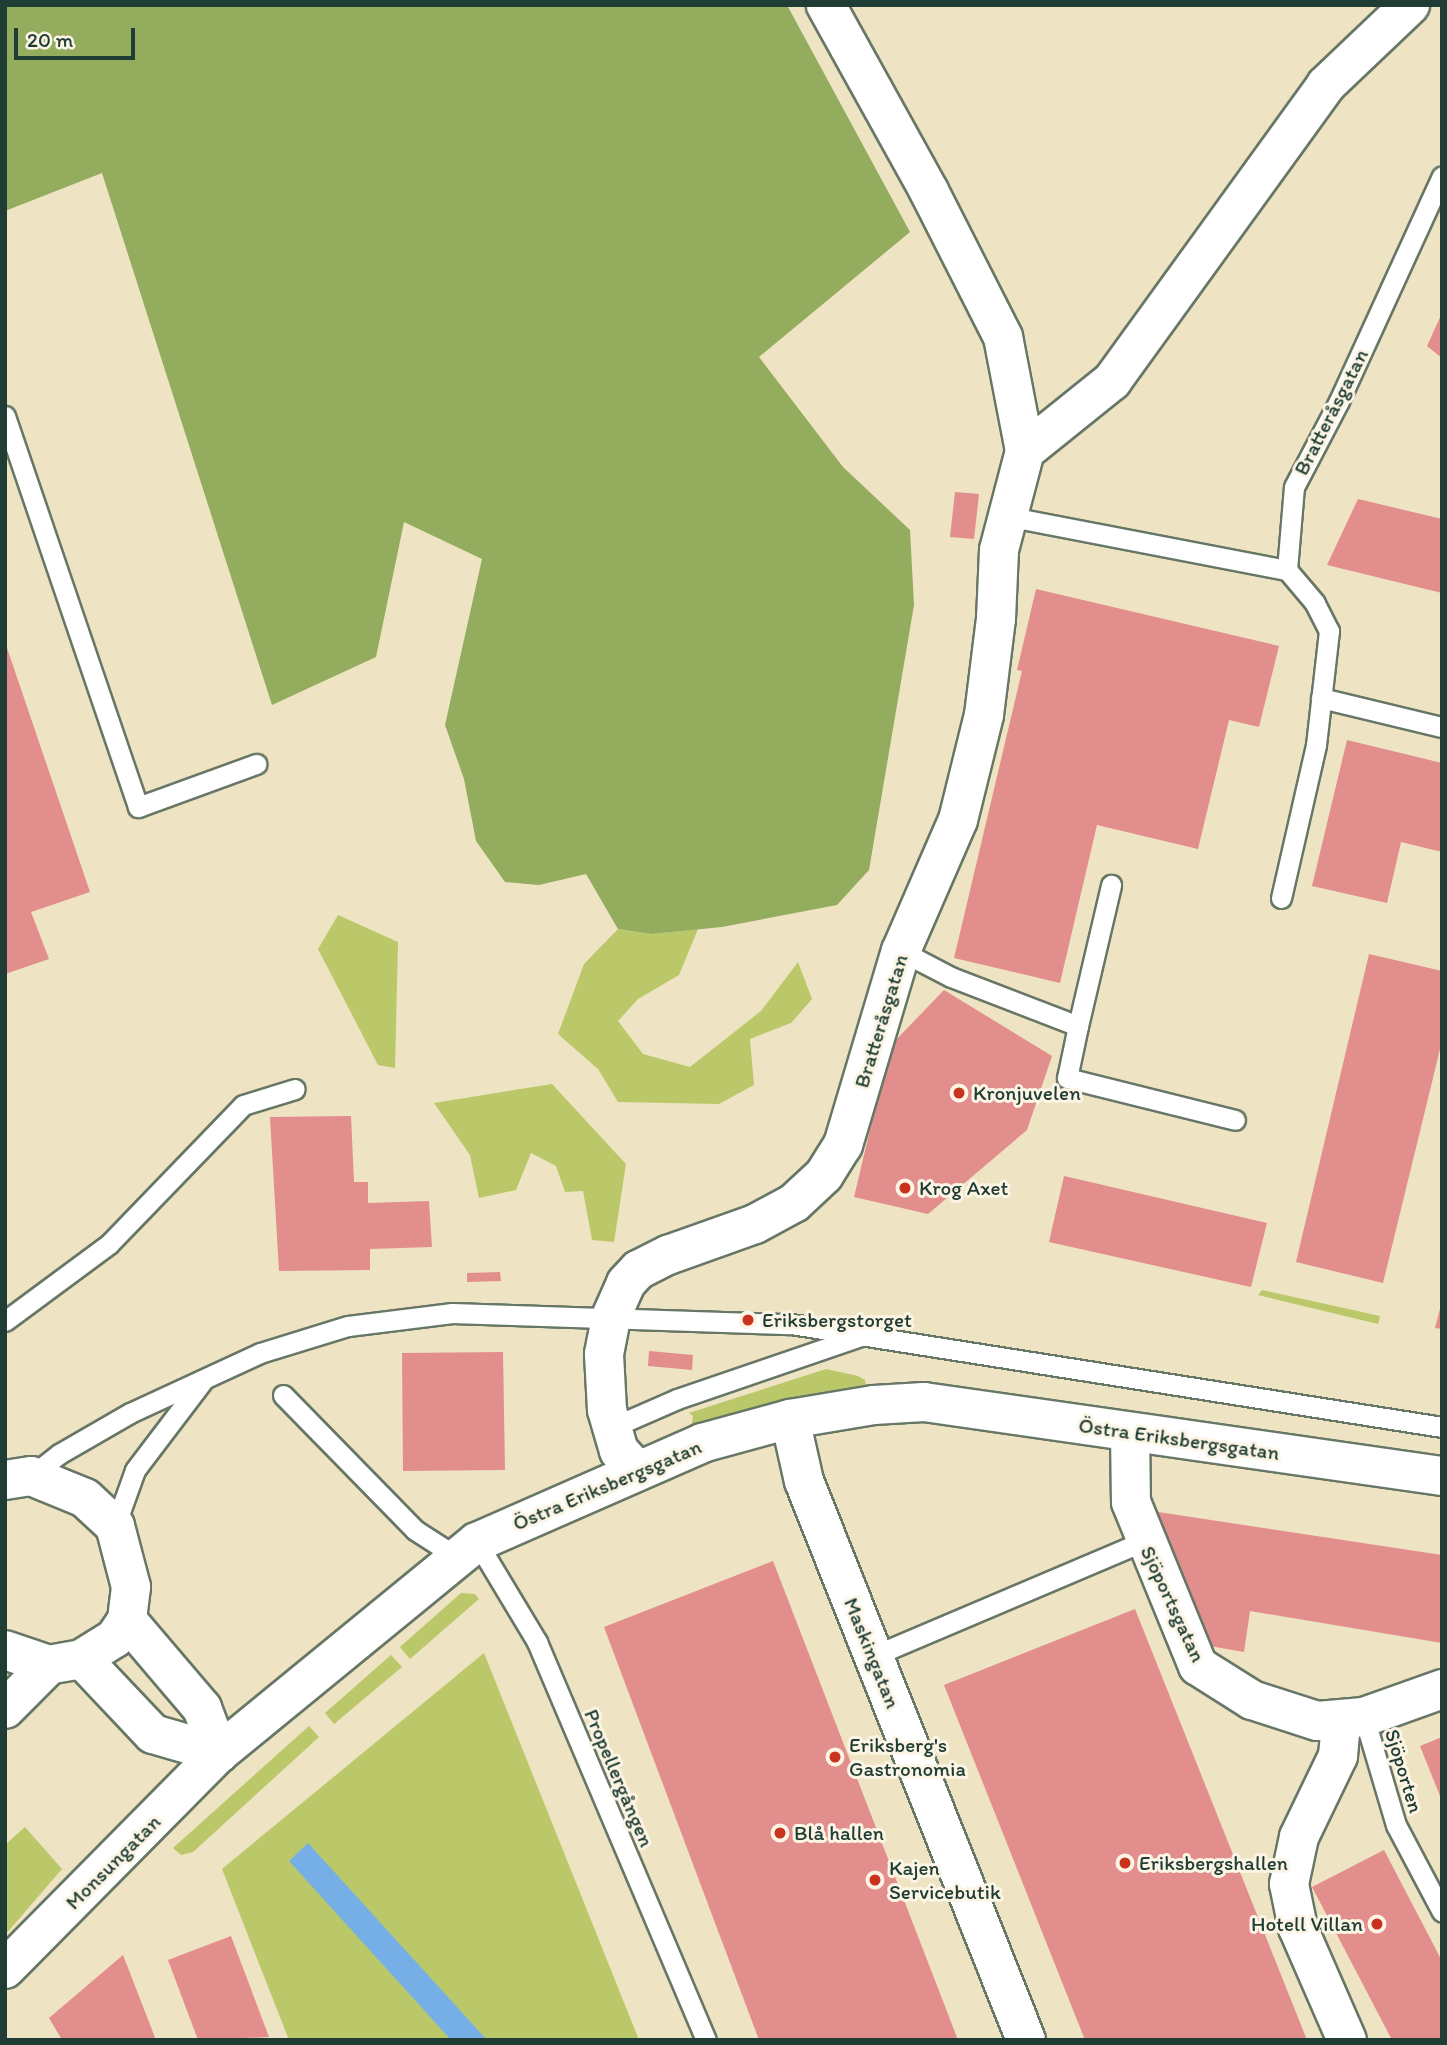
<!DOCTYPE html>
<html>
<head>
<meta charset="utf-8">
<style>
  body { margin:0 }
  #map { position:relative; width:1447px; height:2045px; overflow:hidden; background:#eee3c2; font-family:Itim,sans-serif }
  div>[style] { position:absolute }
  .green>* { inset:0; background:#bac86a }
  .forest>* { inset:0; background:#93ac5e }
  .water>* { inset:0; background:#75afe5 }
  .building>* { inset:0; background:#e28e8c }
  .roads { filter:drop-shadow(2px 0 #677766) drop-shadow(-2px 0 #677766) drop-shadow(0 2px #677766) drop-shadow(0 -2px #677766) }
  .service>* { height:19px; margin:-9.5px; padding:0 9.5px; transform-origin:9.5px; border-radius:9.5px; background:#fff }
  .minor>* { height:38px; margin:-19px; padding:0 19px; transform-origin:19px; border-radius:19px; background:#fff }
  .dots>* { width:19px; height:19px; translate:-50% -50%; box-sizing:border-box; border:4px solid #fcf5e5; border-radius:50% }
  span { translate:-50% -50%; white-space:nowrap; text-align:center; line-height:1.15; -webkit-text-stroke:6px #fcf5e5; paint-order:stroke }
  .street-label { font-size:21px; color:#1f3d34 }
  .poi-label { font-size:21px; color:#1f3d34 }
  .left { translate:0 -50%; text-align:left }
  .right { translate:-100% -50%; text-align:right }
  .frame { position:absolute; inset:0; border:7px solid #1f3d34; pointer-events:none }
  .scale { position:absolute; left:14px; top:28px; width:121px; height:32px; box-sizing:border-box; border:4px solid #1f3d34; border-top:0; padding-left:9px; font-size:21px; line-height:24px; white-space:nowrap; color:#1f3d34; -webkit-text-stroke:5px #fcf5e5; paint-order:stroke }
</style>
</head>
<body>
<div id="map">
  <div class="green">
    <div style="clip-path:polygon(338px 915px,398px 942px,395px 1068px,378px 1065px,318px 949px)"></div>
    <div style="clip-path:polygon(618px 929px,651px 934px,698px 929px,679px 975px,638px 999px,618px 1021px,643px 1054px,690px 1067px,761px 1011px,798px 962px,812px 999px,791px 1023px,750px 1039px,754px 1085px,719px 1104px,618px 1102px,598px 1069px,558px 1034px,584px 964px)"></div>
    <div style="clip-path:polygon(552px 1084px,626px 1164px,614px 1242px,592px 1240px,583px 1191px,565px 1192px,556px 1166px,531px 1153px,516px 1190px,479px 1198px,470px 1155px,434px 1103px)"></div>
    <div style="clip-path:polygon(1262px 1290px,1380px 1316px,1378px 1324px,1258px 1295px)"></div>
    <div style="clip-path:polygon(826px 1369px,858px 1376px,865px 1380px,867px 1389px,691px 1431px,693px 1416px,689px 1413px)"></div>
    <div style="clip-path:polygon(461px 1593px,475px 1594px,479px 1599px,410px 1659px,400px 1647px)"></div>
    <div style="clip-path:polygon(484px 1653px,639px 2040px,289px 2040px,222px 1869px)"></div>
    <div style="clip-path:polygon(391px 1655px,402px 1667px,334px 1724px,325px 1713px)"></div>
    <div style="clip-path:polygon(309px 1726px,319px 1737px,193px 1852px,181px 1855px,173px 1848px)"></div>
    <div style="clip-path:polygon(25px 1827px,62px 1869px,5px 1935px,5px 1845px)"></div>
  </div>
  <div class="forest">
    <div style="clip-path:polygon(5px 5px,787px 5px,910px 232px,759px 357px,843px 467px,910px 530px,914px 605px,869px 870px,837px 905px,722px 927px,651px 934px,618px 929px,586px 874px,539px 885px,505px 882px,476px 841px,464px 779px,445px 725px,482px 559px,404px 522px,376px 657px,272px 705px,102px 173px,5px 211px)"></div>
  </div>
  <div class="water">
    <div style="clip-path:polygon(308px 1843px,487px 2040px,451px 2040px,289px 1861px)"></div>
  </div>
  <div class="building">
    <div style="clip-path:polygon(1442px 313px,1442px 358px,1427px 346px)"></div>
    <div style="clip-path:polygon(955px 492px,979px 494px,974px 539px,950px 537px)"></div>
    <div style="clip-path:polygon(1358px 499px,1442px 519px,1442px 593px,1327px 565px)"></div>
    <div style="clip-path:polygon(1036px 589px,1279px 646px,1259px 727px,1229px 720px,1198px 849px,1097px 825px,1060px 983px,954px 958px,1022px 671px,1017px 670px)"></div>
    <div style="clip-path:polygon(5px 642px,90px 892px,31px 912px,49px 959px,5px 974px)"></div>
    <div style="clip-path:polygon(1347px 740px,1442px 763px,1442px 852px,1401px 842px,1387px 903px,1312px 886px)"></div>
    <div style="clip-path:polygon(1369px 954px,1442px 971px,1442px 1041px,1383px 1283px,1296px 1262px)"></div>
    <div style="clip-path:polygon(944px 990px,1052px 1056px,1027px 1130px,928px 1214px,854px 1197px,890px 1046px)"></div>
    <div style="clip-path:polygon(351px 1116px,354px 1182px,368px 1182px,368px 1203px,429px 1201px,432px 1247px,370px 1249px,370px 1270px,279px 1271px,270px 1117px)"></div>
    <div style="clip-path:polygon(1064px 1176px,1267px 1223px,1251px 1287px,1049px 1242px)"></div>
    <div style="clip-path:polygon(500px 1272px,501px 1281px,467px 1282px,467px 1273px)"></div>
    <div style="clip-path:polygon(1441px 1305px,1442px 1306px,1442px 1329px,1435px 1328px)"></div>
    <div style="clip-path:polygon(649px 1351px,693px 1355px,692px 1370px,648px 1366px)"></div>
    <div style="clip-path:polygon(503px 1352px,505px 1470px,403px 1471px,402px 1353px)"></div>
    <div style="clip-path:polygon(1158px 1512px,1442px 1555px,1442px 1643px,1250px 1611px,1244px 1652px,1210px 1646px)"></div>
    <div style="clip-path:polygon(773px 1561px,958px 2040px,759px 2040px,604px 1627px)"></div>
    <div style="clip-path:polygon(1135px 1609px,1307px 2040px,1085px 2040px,944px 1685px)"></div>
    <div style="clip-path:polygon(1442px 1737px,1442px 1801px,1420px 1746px)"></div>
    <div style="clip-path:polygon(1384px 1850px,1442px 1961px,1442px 2040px,1392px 2040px,1312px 1887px)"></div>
    <div style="clip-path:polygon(231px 1936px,269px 2037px,198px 2040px,168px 1960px)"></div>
    <div style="clip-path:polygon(123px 1955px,156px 2040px,62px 2040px,49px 2018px)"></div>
  </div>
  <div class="roads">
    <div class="service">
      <div style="left:5px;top:416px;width:413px;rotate:71.2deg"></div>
      <div style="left:138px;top:807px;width:126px;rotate:-20deg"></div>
      <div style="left:1006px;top:516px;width:286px;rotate:10.9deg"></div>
      <div style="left:1321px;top:698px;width:124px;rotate:13.5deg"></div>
      <div style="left:1281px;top:898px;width:157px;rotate:-77.1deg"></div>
      <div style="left:1316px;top:745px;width:115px;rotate:-83.5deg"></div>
      <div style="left:1329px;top:631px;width:31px;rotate:-117deg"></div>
      <div style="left:1315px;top:603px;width:43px;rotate:-130.3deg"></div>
      <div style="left:1287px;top:570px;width:83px;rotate:-85.2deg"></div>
      <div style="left:1294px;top:487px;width:97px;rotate:-62.4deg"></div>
      <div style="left:1339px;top:401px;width:247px;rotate:-65.4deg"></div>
      <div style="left:901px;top:951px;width:56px;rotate:27.5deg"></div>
      <div style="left:951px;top:977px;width:136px;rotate:21.1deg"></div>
      <div style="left:1078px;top:1026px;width:145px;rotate:-76.8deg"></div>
      <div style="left:1078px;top:1026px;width:53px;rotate:101.9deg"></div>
      <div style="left:1067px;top:1078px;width:173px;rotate:14deg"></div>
      <div style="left:5px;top:1321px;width:129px;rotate:-36.5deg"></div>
      <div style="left:109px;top:1244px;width:193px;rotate:-46deg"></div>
      <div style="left:243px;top:1105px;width:54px;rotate:-17.1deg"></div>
      <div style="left:283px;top:1395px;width:189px;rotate:45.6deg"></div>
      <div style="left:415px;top:1530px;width:50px;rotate:32.7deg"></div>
      <div style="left:613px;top:1427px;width:70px;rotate:-23.6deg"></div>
      <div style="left:677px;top:1399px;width:198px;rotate:-18.9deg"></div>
      <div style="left:31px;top:1476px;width:36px;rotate:-38deg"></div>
      <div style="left:59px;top:1454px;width:82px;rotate:-30deg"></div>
      <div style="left:130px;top:1413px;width:143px;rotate:-24.8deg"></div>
      <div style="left:260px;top:1353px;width:92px;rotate:-17.1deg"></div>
      <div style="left:348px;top:1326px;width:105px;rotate:-7.1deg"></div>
      <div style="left:452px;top:1313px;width:339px;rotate:1.9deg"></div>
      <div style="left:791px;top:1324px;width:659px;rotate:8.99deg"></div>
      <div style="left:115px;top:1526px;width:59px;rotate:-70.3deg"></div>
      <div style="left:135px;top:1470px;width:114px;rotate:-52.8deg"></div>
      <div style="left:477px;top:1542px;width:117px;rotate:59deg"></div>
      <div style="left:537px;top:1642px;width:432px;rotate:67deg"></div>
      <div style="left:873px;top:1656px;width:294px;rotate:-23deg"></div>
      <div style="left:1364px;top:1717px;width:113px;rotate:73.5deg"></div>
      <div style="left:1396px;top:1825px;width:98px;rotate:62.1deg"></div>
    </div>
    <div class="minor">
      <div style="left:1025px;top:451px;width:112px;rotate:-38.8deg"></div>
      <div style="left:1112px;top:381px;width:365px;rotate:-54.1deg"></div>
      <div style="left:1326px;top:85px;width:116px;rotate:-43.6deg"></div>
      <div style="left:790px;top:1419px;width:64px;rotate:77.3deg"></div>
      <div style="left:804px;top:1481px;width:601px;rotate:68.34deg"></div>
      <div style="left:1130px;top:1432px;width:70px;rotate:89.2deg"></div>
      <div style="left:1131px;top:1502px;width:177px;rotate:67.8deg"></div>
      <div style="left:1198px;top:1666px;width:64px;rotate:32.2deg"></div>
      <div style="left:1252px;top:1700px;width:68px;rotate:17.9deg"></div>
      <div style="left:1317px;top:1721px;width:47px;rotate:-4.9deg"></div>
      <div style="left:1364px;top:1717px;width:83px;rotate:-19.7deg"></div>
      <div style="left:636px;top:1469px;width:25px;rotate:-133deg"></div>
      <div style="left:619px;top:1451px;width:43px;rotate:-106.3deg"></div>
      <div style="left:607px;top:1410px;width:56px;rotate:-93.1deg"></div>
      <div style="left:604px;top:1354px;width:38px;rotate:-79deg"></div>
      <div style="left:611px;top:1317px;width:37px;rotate:-66deg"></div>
      <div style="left:626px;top:1283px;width:18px;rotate:-47deg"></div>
      <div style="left:638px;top:1270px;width:34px;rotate:-27deg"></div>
      <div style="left:668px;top:1255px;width:92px;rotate:-19.6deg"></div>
      <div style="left:755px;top:1224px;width:44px;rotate:-28.3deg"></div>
      <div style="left:794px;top:1203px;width:41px;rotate:-43deg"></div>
      <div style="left:824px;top:1175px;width:36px;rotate:-58deg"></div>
      <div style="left:843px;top:1145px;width:202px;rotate:-73.4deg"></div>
      <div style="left:901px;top:951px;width:143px;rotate:-66.5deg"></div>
      <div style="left:958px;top:820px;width:108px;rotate:-76.1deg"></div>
      <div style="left:984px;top:715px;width:97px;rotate:-82.9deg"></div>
      <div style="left:996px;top:619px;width:69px;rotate:-87.5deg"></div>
      <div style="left:999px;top:550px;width:102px;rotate:-75.3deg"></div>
      <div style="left:1025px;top:451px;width:116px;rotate:-100.9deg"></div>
      <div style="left:1003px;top:337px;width:164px;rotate:-116.9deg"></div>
      <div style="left:929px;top:191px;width:213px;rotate:-119deg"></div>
      <div style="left:5px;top:1480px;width:26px;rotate:-9deg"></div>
      <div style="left:31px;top:1476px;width:58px;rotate:22.2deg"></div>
      <div style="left:85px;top:1498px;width:41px;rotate:43deg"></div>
      <div style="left:115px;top:1526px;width:63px;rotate:75.3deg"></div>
      <div style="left:131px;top:1587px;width:33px;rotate:97deg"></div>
      <div style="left:127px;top:1620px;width:22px;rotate:124deg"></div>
      <div style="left:115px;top:1638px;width:39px;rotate:148deg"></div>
      <div style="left:82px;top:1659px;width:34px;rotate:170deg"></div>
      <div style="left:49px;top:1665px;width:46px;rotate:-161.2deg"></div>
      <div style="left:127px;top:1620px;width:116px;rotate:49.6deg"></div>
      <div style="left:202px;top:1708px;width:48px;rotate:69.3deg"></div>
      <div style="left:82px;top:1659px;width:103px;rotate:46.6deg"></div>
      <div style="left:153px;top:1734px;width:69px;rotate:16.1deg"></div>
      <div style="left:5px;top:1709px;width:62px;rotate:-45deg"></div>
      <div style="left:1341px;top:1722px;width:34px;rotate:95deg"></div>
      <div style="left:1338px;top:1756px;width:90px;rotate:115.7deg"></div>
      <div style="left:1299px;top:1837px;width:48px;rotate:102deg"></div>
      <div style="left:1289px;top:1884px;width:45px;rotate:78.4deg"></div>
      <div style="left:1298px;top:1928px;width:122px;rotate:66.4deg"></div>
      <div style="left:5px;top:1969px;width:304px;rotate:-45.3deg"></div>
      <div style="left:219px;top:1753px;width:333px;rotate:-39.3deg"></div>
      <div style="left:477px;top:1542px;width:246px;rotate:-23.7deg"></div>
      <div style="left:702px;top:1443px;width:91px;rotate:-15.3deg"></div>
      <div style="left:790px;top:1419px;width:85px;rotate:-9.5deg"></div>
      <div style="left:874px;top:1405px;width:50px;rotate:-3.4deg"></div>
      <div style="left:924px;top:1402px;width:523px;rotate:8.13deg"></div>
    </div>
  </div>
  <div class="dots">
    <div style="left:959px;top:1093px;background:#c8321e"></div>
    <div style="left:905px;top:1188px;background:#c8321e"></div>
    <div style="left:748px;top:1320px;background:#c8321e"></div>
    <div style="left:835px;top:1757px;background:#c8321e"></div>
    <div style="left:780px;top:1833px;background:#c8321e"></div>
    <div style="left:1125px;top:1863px;background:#c8321e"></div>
    <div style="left:875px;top:1880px;background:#c8321e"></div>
    <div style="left:1377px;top:1924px;background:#c8321e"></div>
  </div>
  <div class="street-label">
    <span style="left:1331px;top:412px;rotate:-63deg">Bratteråsgatan</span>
    <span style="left:881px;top:1021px;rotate:-73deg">Bratteråsgatan</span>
    <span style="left:1179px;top:1439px;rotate:8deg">Östra Eriksbergsgatan</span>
    <span style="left:607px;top:1485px;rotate:-23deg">Östra Eriksbergsgatan</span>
    <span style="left:1173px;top:1604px;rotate:65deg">Sjöportsgatan</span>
    <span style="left:872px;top:1653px;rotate:68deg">Maskingatan</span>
    <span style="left:1404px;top:1771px;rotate:73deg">Sjöporten</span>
    <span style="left:619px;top:1778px;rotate:67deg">Propellergången</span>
    <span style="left:113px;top:1862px;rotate:-45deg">Monsungatan</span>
  </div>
  <div class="poi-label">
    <span class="left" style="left:973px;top:1093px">Kronjuvelen</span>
    <span class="left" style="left:919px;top:1188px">Krog Axet</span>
    <span class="left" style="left:762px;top:1320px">Eriksbergstorget</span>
    <span class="left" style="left:849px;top:1757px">Eriksberg's<br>Gastronomia</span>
    <span class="left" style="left:794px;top:1833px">Blå hallen</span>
    <span class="left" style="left:1139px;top:1863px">Eriksbergshallen</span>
    <span class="left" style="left:889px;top:1880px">Kajen<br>Servicebutik</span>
    <span class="right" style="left:1363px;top:1924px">Hotell Villan</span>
  </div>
  <div class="frame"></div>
  <div class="scale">20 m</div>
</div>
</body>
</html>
